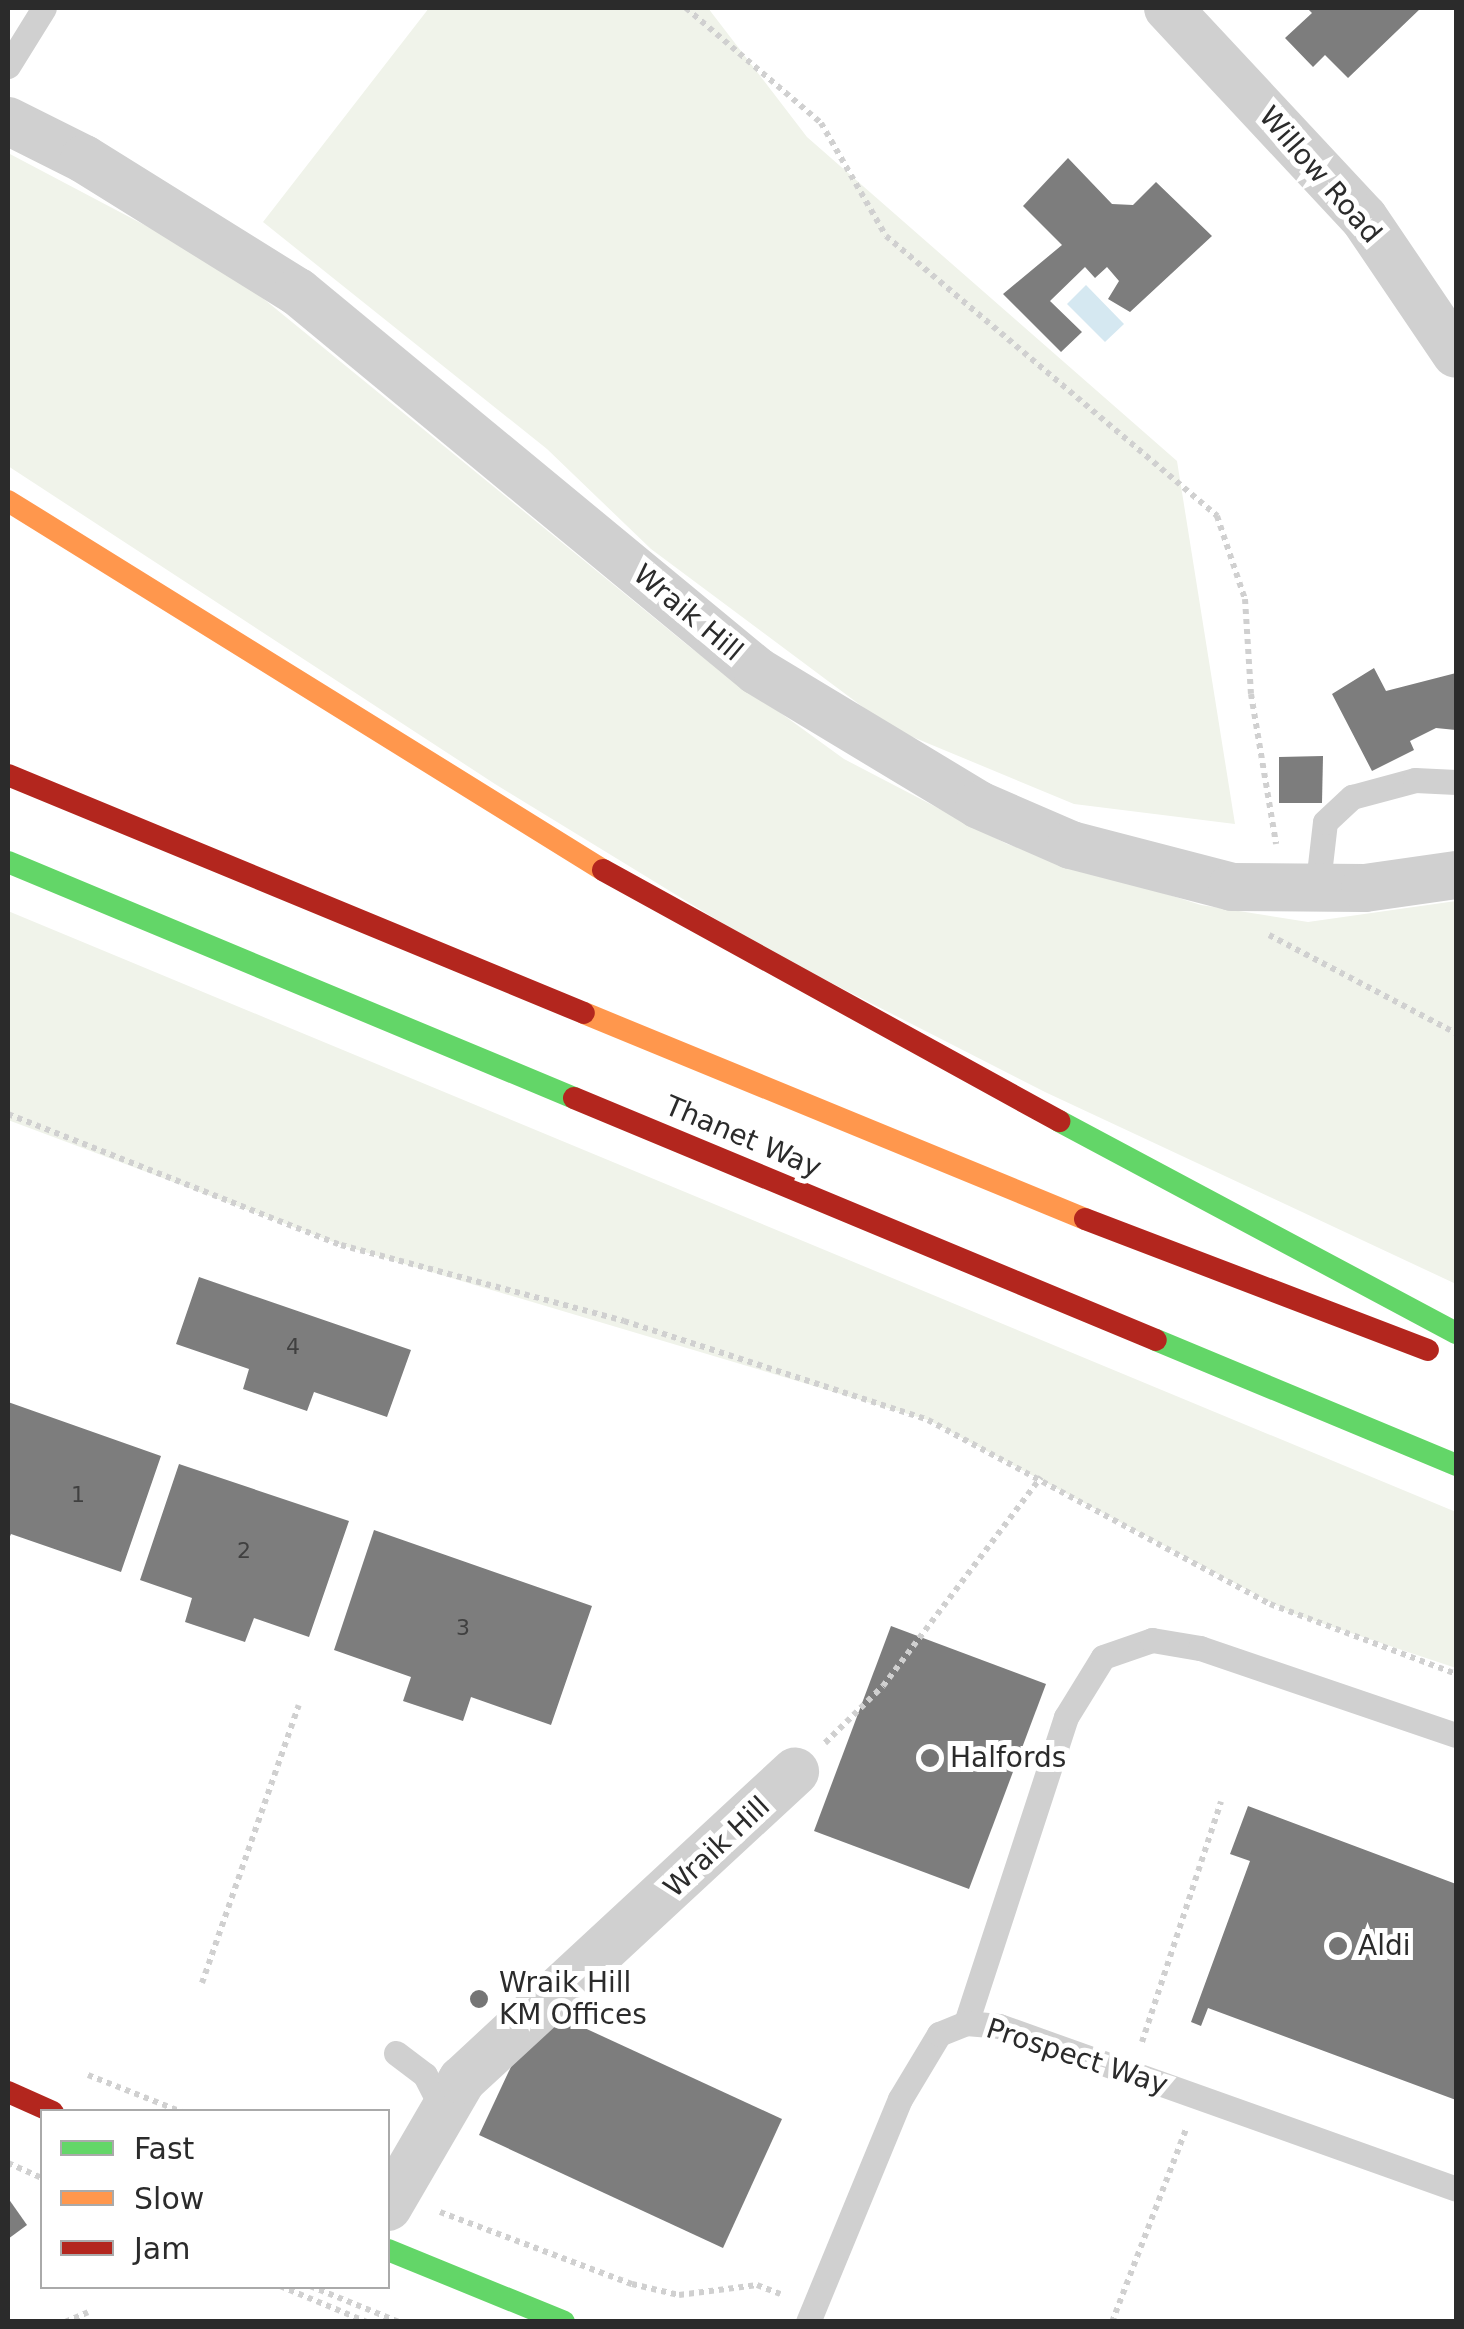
<!DOCTYPE html>
<html>
<head>
<meta charset="utf-8">
<style>
  body { margin:0 }
  #map { position:relative; width:1464px; height:2329px; overflow:hidden; background:#fff; font-family:"DejaVu Sans",sans-serif }
  div>[style] { position:absolute }
  .green>* { inset:0; background:#f0f3ea }
  .water>* { inset:0; background:#d5e8f1 }
  .building>* { inset:0; background:#7d7d7d }
  .path>* { height:6px; margin-top:-3px; transform-origin:0; background:repeating-linear-gradient(90deg,#d0d0d0 0 5px,transparent 0 10px) }
  .lane>* { height:25px; margin:-12.5px; padding:0 12.5px; transform-origin:12.5px; border-radius:12.5px; background:#d0d0d0 }
  .street>* { height:48px; margin:-24px; padding:0 24px; transform-origin:24px; border-radius:24px; background:#d0d0d0 }
  .fast>* { height:22px; margin:-11px; padding:0 11px; transform-origin:11px; border-radius:11px; background:#63d668 }
  .slow>* { height:22px; margin:-11px; padding:0 11px; transform-origin:11px; border-radius:11px; background:#ff974d }
  .jam>* { height:22px; margin:-11px; padding:0 11px; transform-origin:11px; border-radius:11px; background:#b3261e }
  .dots>* { width:28px; height:28px; translate:-50% -50%; box-sizing:border-box; border:5px solid #fff; border-radius:50% }
  span { translate:-50% -50%; white-space:nowrap; text-align:center; line-height:1.15; -webkit-text-stroke:10px #fff; paint-order:stroke }
  .number-label { font-size:22px; color:#404040 }
  .number-label span { -webkit-text-stroke-width:0 }
  .street-label { font-size:28px; color:#2b2b2b }
  .poi-label { font-size:28px; color:#2b2b2b }
  .left { translate:0 -50%; text-align:left }
  .frame { position:absolute; inset:0; border:10px solid #2b2b2b; pointer-events:none }
  .legend { position:absolute; left:40px; top:2109px; width:350px; height:180px; box-sizing:border-box; background:#fff; border:2px solid #aaa; margin:0; padding:12px 18px; list-style:none; font-size:30px; color:#2b2b2b }
  .legend li { display:flex; align-items:center; gap:20px; height:50px }
  .legend b { width:50px; border:2px solid #aaa }
</style>
</head>
<body>
<div id="map">
  <div class="green">
    <div style="clip-path:polygon(429px 8px,708px 8px,807px 137px,1177px 461px,1235px 824px,1074px 804px,891px 728px,651px 549px,547px 449px,263px 222px)"></div>
    <div style="clip-path:polygon(8px 153px,226px 268px,691px 648px,844px 759px,1007px 844px,1201px 905px,1308px 922px,1456px 901px,1456px 1284px,1045px 1092px,763px 948px,495px 784px,8px 466px)"></div>
    <div style="clip-path:polygon(8px 911px,1456px 1512px,1456px 1668px,1291px 1613px,928px 1420px,341px 1245px,8px 1120px)"></div>
  </div>
  <div class="water">
    <div style="clip-path:polygon(1086px 285px,1124px 324px,1105px 342px,1067px 304px)"></div>
  </div>
  <div class="building">
    <div style="clip-path:polygon(1307px 8px,1421px 8px,1348px 78px,1325px 55px,1313px 67px,1285px 38px,1312px 13px)"></div>
    <div style="clip-path:polygon(1068px 158px,1112px 204px,1133px 205px,1156px 182px,1212px 236px,1130px 312px,1108px 299px,1119px 281px,1107px 267px,1095px 278px,1085px 267px,1050px 301px,1082px 332px,1061px 352px,1003px 294px,1062px 245px,1023px 206px)"></div>
    <div style="clip-path:polygon(1374px 668px,1386px 691px,1456px 673px,1456px 730px,1436px 728px,1410px 741px,1414px 750px,1372px 771px,1332px 694px)"></div>
    <div style="clip-path:polygon(1323px 756px,1322px 803px,1279px 803px,1279px 757px)"></div>
    <div style="clip-path:polygon(199px 1277px,411px 1350px,387px 1417px,314px 1392px,307px 1411px,243px 1389px,249px 1369px,176px 1344px)"></div>
    <div style="clip-path:polygon(8px 1402px,161px 1456px,121px 1572px,11px 1534px,8px 1541px)"></div>
    <div style="clip-path:polygon(179px 1464px,349px 1521px,309px 1637px,254px 1618px,245px 1642px,185px 1622px,192px 1598px,140px 1580px)"></div>
    <div style="clip-path:polygon(374px 1530px,592px 1606px,551px 1725px,471px 1697px,463px 1721px,403px 1701px,411px 1677px,334px 1650px)"></div>
    <div style="clip-path:polygon(891px 1626px,1046px 1684px,969px 1889px,814px 1831px)"></div>
    <div style="clip-path:polygon(1248px 1806px,1456px 1884px,1456px 2100px,1208px 2008px,1201px 2026px,1191px 2022px,1250px 1861px,1230px 1854px)"></div>
    <div style="clip-path:polygon(539px 2007px,782px 2119px,723px 2248px,479px 2135px)"></div>
    <div style="clip-path:polygon(8px 2198px,27px 2225px,8px 2239px)"></div>
  </div>
  <div class="path">
    <div style="left:686px;top:8px;width:177px;rotate:40.4deg"></div>
    <div style="left:821px;top:123px;width:130px;rotate:60.1deg"></div>
    <div style="left:886px;top:236px;width:434px;rotate:40.2deg"></div>
    <div style="left:1217px;top:516px;width:88px;rotate:71.4deg"></div>
    <div style="left:1245px;top:599px;width:95px;rotate:86.4deg"></div>
    <div style="left:1251px;top:694px;width:152px;rotate:80.5deg"></div>
    <div style="left:1269px;top:935px;width:211px;rotate:27.7deg"></div>
    <div style="left:8px;top:1114px;width:358px;rotate:21.5deg"></div>
    <div style="left:341px;top:1245px;width:293px;rotate:15deg"></div>
    <div style="left:624px;top:1321px;width:320px;rotate:18deg"></div>
    <div style="left:928px;top:1420px;width:388px;rotate:28.3deg"></div>
    <div style="left:1270px;top:1604px;width:199px;rotate:20.6deg"></div>
    <div style="left:825px;top:1743px;width:81px;rotate:-44.5deg"></div>
    <div style="left:883px;top:1686px;width:262px;rotate:-52.9deg"></div>
    <div style="left:202px;top:1983px;width:294px;rotate:-70.8deg"></div>
    <div style="left:1142px;top:2042px;width:253px;rotate:-71.8deg"></div>
    <div style="left:88px;top:2075px;width:101px;rotate:21.5deg"></div>
    <div style="left:8px;top:2163px;width:37px;rotate:24deg"></div>
    <div style="left:440px;top:2212px;width:205px;rotate:20.6deg"></div>
    <div style="left:632px;top:2284px;width:48px;rotate:13.2deg"></div>
    <div style="left:679px;top:2295px;width:79px;rotate:-7.3deg"></div>
    <div style="left:757px;top:2285px;width:25px;rotate:21deg"></div>
    <div style="left:280px;top:2286px;width:94px;rotate:22.5deg"></div>
    <div style="left:310px;top:2286px;width:96px;rotate:22deg"></div>
    <div style="left:65px;top:2322px;width:25px;rotate:-23deg"></div>
    <div style="left:1112px;top:2322px;width:209px;rotate:-69deg"></div>
  </div>
  <div class="lane">
    <div style="left:8px;top:66px;width:68px;rotate:-58.2deg"></div>
    <div style="left:1317px;top:891px;width:69px;rotate:-83.4deg"></div>
    <div style="left:1325px;top:822px;width:37px;rotate:-43deg"></div>
    <div style="left:1352px;top:797px;width:65px;rotate:-15.1deg"></div>
    <div style="left:1415px;top:780px;width:41px;rotate:2.8deg"></div>
    <div style="left:966px;top:2023px;width:322px;rotate:-71.9deg"></div>
    <div style="left:1066px;top:1717px;width:70px;rotate:-58.3deg"></div>
    <div style="left:1103px;top:1657px;width:52px;rotate:-19.1deg"></div>
    <div style="left:1152px;top:1640px;width:49px;rotate:9.5deg"></div>
    <div style="left:1200px;top:1648px;width:270px;rotate:18.8deg"></div>
    <div style="left:396px;top:2053px;width:36px;rotate:37deg"></div>
    <div style="left:425px;top:2075px;width:38px;rotate:63deg"></div>
    <div style="left:808px;top:2322px;width:241px;rotate:-67.6deg"></div>
    <div style="left:900px;top:2099px;width:76px;rotate:-59deg"></div>
    <div style="left:939px;top:2034px;width:29px;rotate:-22deg"></div>
    <div style="left:966px;top:2023px;width:33px;rotate:5deg"></div>
    <div style="left:999px;top:2026px;width:485px;rotate:19.6deg"></div>
  </div>
  <div class="street">
    <div style="left:1168px;top:8px;width:287px;rotate:47deg"></div>
    <div style="left:1364px;top:218px;width:164px;rotate:55.9deg"></div>
    <div style="left:8px;top:121px;width:85px;rotate:26.6deg"></div>
    <div style="left:84px;top:159px;width:252px;rotate:31.9deg"></div>
    <div style="left:298px;top:292px;width:595px;rotate:39.55deg"></div>
    <div style="left:757px;top:671px;width:259px;rotate:31.1deg"></div>
    <div style="left:979px;top:805px;width:100px;rotate:23.5deg"></div>
    <div style="left:1071px;top:845px;width:166px;rotate:14.6deg"></div>
    <div style="left:1232px;top:887px;width:133px;rotate:0.4deg"></div>
    <div style="left:1365px;top:888px;width:92px;rotate:-8.1deg"></div>
    <div style="left:388px;top:2207px;width:147px;rotate:-59.8deg"></div>
    <div style="left:462px;top:2080px;width:454px;rotate:-42.8deg"></div>
  </div>
  <div class="fast">
    <div style="left:8px;top:862px;width:613px;rotate:22.63deg"></div>
    <div style="left:1059px;top:1121px;width:450px;rotate:28.1deg"></div>
    <div style="left:1156px;top:1340px;width:325px;rotate:22.6deg"></div>
    <div style="left:388px;top:2250px;width:190px;rotate:22.2deg"></div>
  </div>
  <div class="slow">
    <div style="left:8px;top:501px;width:700px;rotate:31.81deg"></div>
    <div style="left:584px;top:1013px;width:542px;rotate:22.35deg"></div>
  </div>
  <div class="jam">
    <div style="left:8px;top:775px;width:623px;rotate:22.45deg"></div>
    <div style="left:603px;top:870px;width:521px;rotate:28.83deg"></div>
    <div style="left:574px;top:1098px;width:630px;rotate:22.58deg"></div>
    <div style="left:1085px;top:1219px;width:367px;rotate:20.9deg"></div>
    <div style="left:8px;top:2092px;width:49px;rotate:24deg"></div>
  </div>
  <div class="dots">
    <div style="left:930px;top:1758px;background:#757575"></div>
    <div style="left:1338px;top:1946px;background:#757575"></div>
    <div style="left:479px;top:1999px;background:#757575"></div>
  </div>
  <div class="number-label">
    <span style="left:293px;top:1347px">4</span>
    <span style="left:78px;top:1495px">1</span>
    <span style="left:244px;top:1551px">2</span>
    <span style="left:463px;top:1628px">3</span>
  </div>
  <div class="street-label">
    <span style="left:1320px;top:175px;rotate:49deg">Willow Road</span>
    <span style="left:688px;top:613px;rotate:40deg">Wraik Hill</span>
    <span style="left:743px;top:1137px;rotate:23deg">Thanet Way</span>
    <span style="left:717px;top:1847px;rotate:-43deg">Wraik Hill</span>
    <span style="left:1077px;top:2057px;rotate:18deg">Prospect Way</span>
  </div>
  <div class="poi-label">
    <span class="left" style="left:950px;top:1758px">Halfords</span>
    <span class="left" style="left:1358px;top:1946px">Aldi</span>
    <span class="left" style="left:499px;top:1999px">Wraik Hill<br>KM Offices</span>
  </div>
  <div class="frame"></div>
  <ul class="legend">
  <li><b style="height:12px;background:#63d668"></b>Fast</li>
  <li><b style="height:12px;background:#ff974d"></b>Slow</li>
  <li><b style="height:12px;background:#b3261e"></b>Jam</li>
  </ul>
</div>
</body>
</html>
